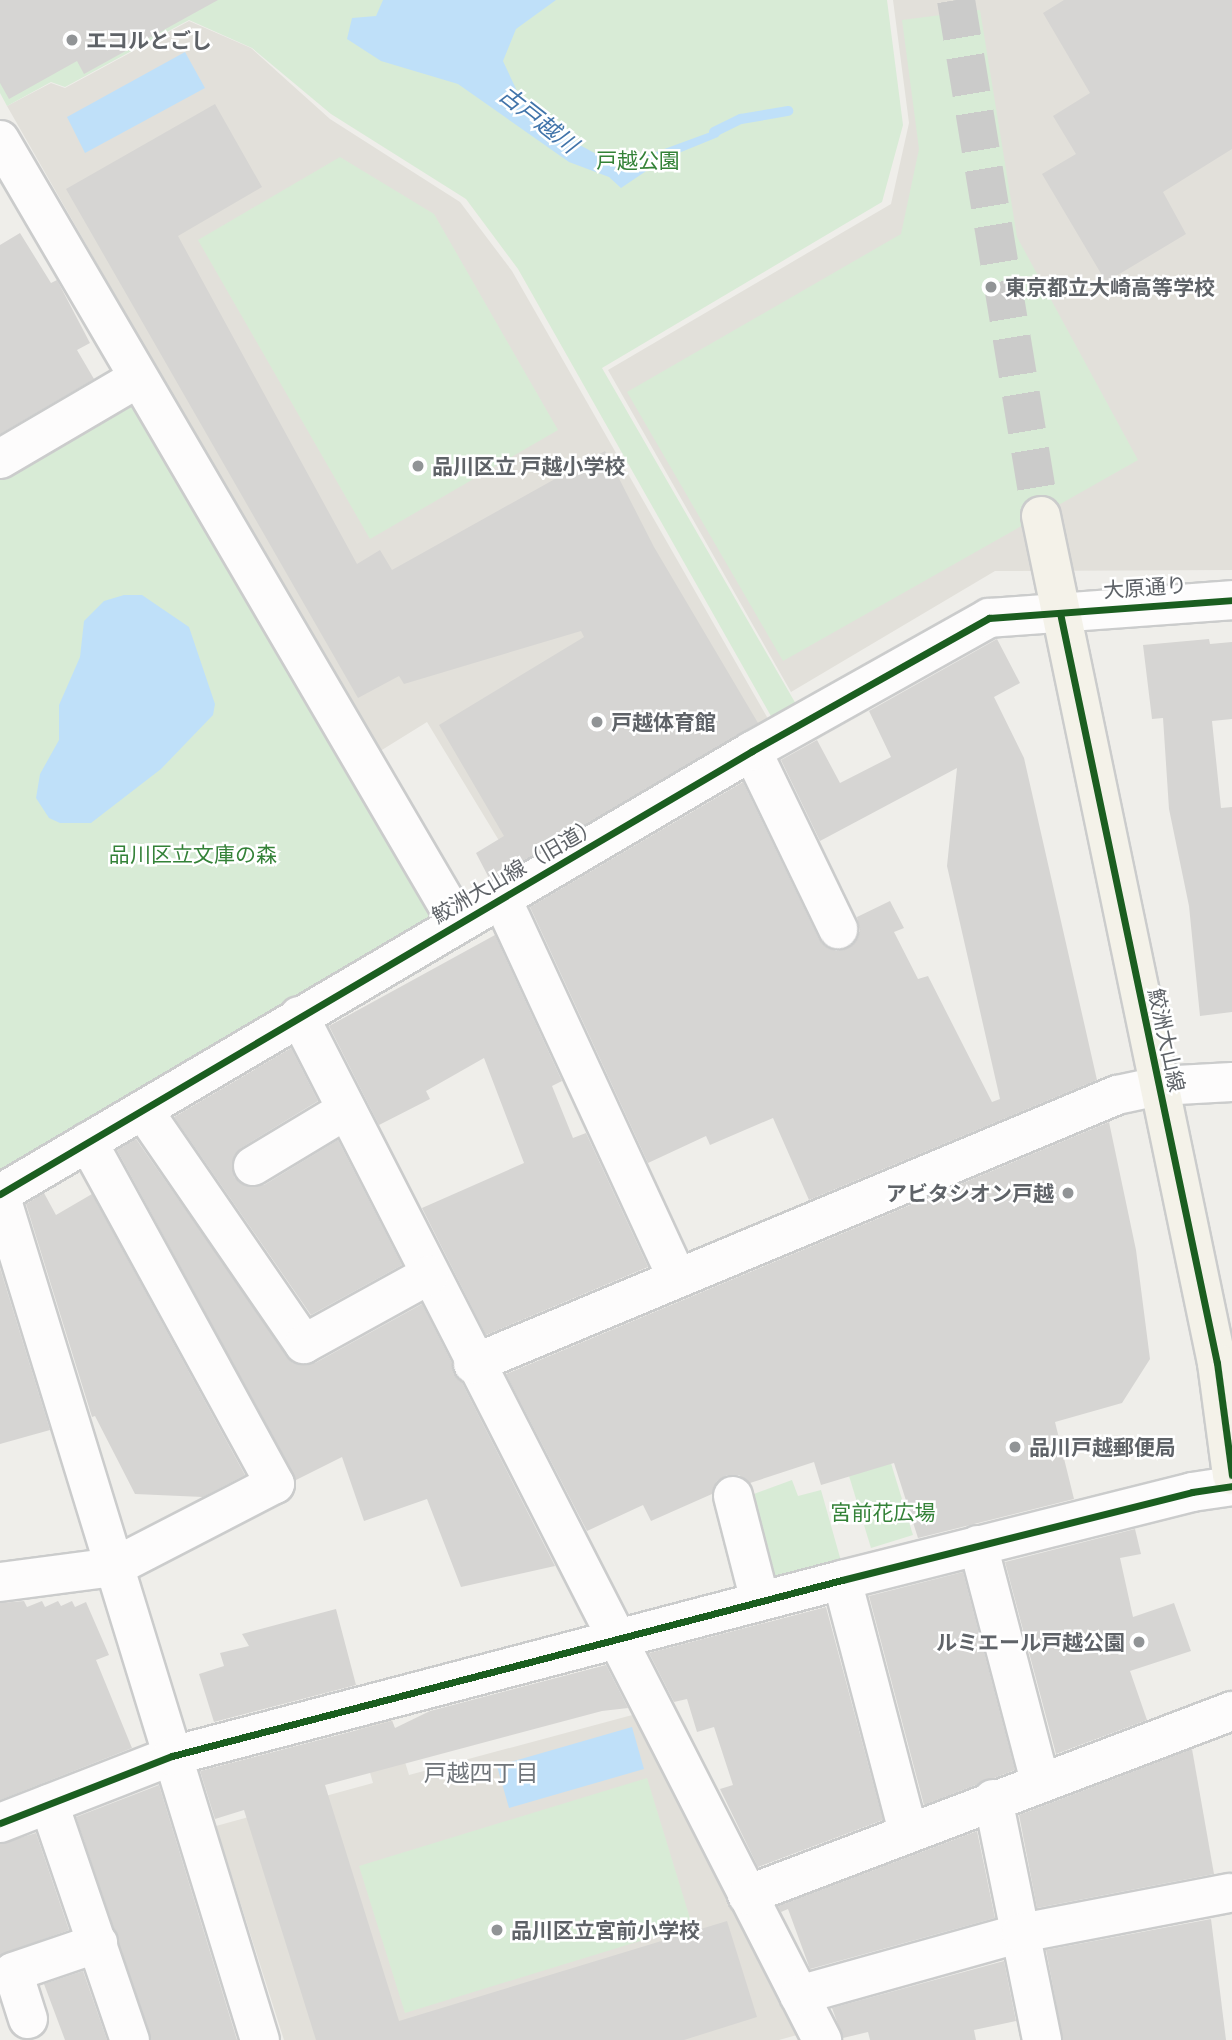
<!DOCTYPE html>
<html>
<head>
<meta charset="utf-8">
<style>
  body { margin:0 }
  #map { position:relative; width:1232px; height:2040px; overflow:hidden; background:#efeeea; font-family:Manrope,"Noto Sans JP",sans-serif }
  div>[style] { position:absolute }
  .education>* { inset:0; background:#e2e0da }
  .green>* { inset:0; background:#d8ebd6 }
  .water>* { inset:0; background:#bfe0f9 }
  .stream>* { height:10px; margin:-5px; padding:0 5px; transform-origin:5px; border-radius:5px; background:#bfe0f9 }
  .building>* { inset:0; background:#d6d5d3 }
  .major-tunnel>* { height:38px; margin-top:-19px; transform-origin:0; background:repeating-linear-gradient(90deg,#cbcbca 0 38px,transparent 0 57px) }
  .roads { filter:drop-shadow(2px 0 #cbcccc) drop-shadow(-2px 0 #cbcccc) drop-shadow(0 2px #cbcccc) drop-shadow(0 -2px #cbcccc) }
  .minor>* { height:38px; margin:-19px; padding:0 19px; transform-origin:19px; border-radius:19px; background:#fdfcfc }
  .major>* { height:38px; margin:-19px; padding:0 19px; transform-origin:19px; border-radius:19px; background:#f4f2e9 }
  .cycleway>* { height:7px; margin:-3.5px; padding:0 3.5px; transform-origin:3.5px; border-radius:3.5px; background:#1b5e20 }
  .dots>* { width:19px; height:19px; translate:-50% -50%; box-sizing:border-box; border:4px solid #fff; border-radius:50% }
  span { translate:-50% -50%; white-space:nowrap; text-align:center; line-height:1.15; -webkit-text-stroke:5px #fff; paint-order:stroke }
  .poi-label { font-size:21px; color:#5f6368; font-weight:700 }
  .left { translate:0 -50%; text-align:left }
  .right { translate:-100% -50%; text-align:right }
  .park-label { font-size:21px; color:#348238 }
  .street-label { font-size:21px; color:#5f6368 }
  .water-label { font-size:23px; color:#4174aa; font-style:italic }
  .neighbourhood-label { font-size:23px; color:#70757a }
</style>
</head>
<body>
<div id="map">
  <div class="education">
    <div style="clip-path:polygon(893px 0,1232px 0,1232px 570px,995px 571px,791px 692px,608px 370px,891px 204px,909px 123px)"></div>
    <div style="clip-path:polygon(189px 21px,251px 48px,330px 119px,460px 202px,512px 271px,771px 724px,518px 872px,427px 722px,377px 753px,7px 106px,51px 83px,65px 88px)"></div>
    <div style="clip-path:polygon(390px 1713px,409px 1775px,636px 1714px,797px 2035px,779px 2040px,284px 2040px,216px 1826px,373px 1783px,355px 1721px)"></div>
  </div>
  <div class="green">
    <div style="clip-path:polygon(0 0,887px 0,903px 125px,882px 202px,602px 368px,800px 711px,776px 725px,518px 269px,466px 199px,331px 114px,252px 48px,189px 20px,65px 87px,51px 82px,7px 106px,0 93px)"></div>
    <div style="clip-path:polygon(980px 10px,1017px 237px,1138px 460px,783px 661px,627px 392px,901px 234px,919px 149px,902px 20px)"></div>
    <div style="clip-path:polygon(340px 157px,434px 214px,558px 430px,370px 539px,198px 240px)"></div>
    <div style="clip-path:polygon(138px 378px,458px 923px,0 1191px,0 458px)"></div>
    <div style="clip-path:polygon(860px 1362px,913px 1535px,871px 1548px,821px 1384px)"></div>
    <div style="clip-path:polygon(792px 1480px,798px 1496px,821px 1490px,841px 1561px,769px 1580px,743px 1498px)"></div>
    <div style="clip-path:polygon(647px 1778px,692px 1925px,405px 2013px,359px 1866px)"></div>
  </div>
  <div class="water">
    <div style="clip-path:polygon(383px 0,556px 0,516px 29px,503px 61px,517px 91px,578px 144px,618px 166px,727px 126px,718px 137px,664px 159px,621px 188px,609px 177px,569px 162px,458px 84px,381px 61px,347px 39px,352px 18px,376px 16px)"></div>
    <div style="clip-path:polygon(185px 52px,205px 88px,85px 153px,67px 117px)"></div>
    <div style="clip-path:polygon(124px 595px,142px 595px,189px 627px,215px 704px,213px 715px,161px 769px,91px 823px,60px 823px,49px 818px,36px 798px,40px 774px,59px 740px,59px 705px,80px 657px,84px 621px,104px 601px)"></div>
    <div style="clip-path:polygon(632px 1727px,644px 1769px,509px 1808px,497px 1766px)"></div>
  </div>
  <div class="stream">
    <div style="left:714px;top:132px;width:30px;rotate:-26deg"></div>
    <div style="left:741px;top:119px;width:48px;rotate:-9.7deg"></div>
  </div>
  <div class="building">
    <div style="clip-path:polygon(0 0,218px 0,84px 74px,77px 61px,9px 99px,0 83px)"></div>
    <div style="clip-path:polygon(1064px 0,1232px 0,1232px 149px,1163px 192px,1186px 234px,1106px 282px,1042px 174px,1076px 154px,1053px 116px,1090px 93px,1043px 13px)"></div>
    <div style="clip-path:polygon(215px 104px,262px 187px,178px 236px,357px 564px,380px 550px,392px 570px,605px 451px,654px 547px,758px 723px,490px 880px,476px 853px,504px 836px,439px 725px,584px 637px,581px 631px,404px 684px,399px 676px,358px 698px,66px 189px)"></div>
    <div style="clip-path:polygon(20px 233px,51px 283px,57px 280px,90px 343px,77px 350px,94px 379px,0 434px,0 245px)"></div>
    <div style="clip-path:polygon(997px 639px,1020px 683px,994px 697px,1024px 758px,1097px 1080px,809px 1200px,773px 1118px,710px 1145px,706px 1136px,648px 1163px,530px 907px,743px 782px,819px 939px,836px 951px,848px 948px,860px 931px,857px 917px,890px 901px,904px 928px,894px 932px,918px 979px,928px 976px,992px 1102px,1000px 1099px,947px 866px,957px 768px,820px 841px,781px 760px,817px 740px,840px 783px,891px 757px,869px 711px)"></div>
    <div style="clip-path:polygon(1209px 639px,1210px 644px,1232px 642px,1232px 719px,1212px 721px,1221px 808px,1232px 807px,1232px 1012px,1200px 1016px,1189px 906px,1169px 809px,1163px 718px,1152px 719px,1143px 645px)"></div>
    <div style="clip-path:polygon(495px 935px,562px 1081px,552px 1086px,573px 1138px,586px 1133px,648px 1267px,486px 1335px,422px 1208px,524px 1163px,484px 1058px,426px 1091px,430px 1099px,379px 1125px,329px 1026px)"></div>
    <div style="clip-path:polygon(291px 1048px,318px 1101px,241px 1148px,234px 1156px,234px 1177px,243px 1185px,264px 1185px,338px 1140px,402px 1265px,311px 1315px,174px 1117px)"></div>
    <div style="clip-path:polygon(1109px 1122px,1136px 1250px,1150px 1359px,1122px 1403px,1055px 1422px,1074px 1499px,918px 1538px,894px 1463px,821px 1485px,814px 1462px,750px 1483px,739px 1475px,727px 1475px,717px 1481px,712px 1494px,651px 1521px,643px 1505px,587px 1531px,506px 1374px)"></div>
    <div style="clip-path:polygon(136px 1139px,293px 1363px,315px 1363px,422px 1304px,555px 1566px,461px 1587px,427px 1499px,364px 1521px,342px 1457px,296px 1480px,117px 1150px)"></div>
    <div style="clip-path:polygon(44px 1193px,56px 1215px,92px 1194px,245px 1475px,203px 1497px,135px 1494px,95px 1416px,92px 1417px,26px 1204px)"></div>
    <div style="clip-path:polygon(0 1268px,50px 1430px,0 1444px)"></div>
    <div style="clip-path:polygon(1135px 1529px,1141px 1554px,1120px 1558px,1133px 1617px,1174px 1603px,1191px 1651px,1130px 1671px,1147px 1720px,1056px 1754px,1005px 1562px)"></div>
    <div style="clip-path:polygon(963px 1572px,1015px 1770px,924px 1805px,869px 1596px)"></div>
    <div style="clip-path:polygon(24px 1601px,27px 1607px,42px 1601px,45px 1607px,58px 1601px,61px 1606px,72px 1601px,75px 1607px,86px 1602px,109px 1655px,96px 1660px,132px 1748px,0 1800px,0 1603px)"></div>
    <div style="clip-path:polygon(826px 1607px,883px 1820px,758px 1867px,720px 1789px,733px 1785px,714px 1727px,697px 1732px,687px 1699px,674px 1702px,649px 1653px)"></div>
    <div style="clip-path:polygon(336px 1609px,356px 1685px,214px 1722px,199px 1674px,224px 1666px,220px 1653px,249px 1646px,242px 1634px)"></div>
    <div style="clip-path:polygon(606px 1665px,628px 1708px,602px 1711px,325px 1785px,399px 2021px,727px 1921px,757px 2017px,684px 2040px,316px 2040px,244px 1810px,215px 1819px,200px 1771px,392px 1721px,395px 1728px,430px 1711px)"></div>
    <div style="clip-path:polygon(1192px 1749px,1214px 1874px,1037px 1908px,1019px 1815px)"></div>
    <div style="clip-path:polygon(159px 1785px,237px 2040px,151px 2040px,76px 1817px)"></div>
    <div style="clip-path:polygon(977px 1831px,995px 1918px,810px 1969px,788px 1909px,781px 1912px,778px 1906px)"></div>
    <div style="clip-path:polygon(36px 1833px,69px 1930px,0 1955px,0 1844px)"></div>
    <div style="clip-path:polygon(1211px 1919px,1226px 2040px,1063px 2040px,1046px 1950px)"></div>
    <div style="clip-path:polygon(1004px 1961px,1016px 2021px,974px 2030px,976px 2040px,870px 2040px,868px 2032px,843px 2038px,832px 2008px)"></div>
    <div style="clip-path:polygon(83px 1971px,107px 2040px,65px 2040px,44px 1984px)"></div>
  </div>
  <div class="major-tunnel">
    <div style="left:956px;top:0;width:523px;rotate:80.65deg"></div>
  </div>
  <div class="roads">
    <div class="minor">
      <div style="left:0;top:140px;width:907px;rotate:59.68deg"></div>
      <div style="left:0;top:459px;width:160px;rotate:-30.4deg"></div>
      <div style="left:752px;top:751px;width:198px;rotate:64.2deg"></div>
      <div style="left:502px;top:899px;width:417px;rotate:65.2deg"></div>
      <div style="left:299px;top:1016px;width:1150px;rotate:62.94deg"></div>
      <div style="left:143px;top:1110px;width:284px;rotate:55.5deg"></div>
      <div style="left:304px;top:1344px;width:143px;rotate:-28.9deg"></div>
      <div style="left:253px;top:1166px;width:109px;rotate:-31.1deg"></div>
      <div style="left:0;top:1194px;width:873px;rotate:-30.5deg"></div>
      <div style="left:752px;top:751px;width:272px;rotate:-29.3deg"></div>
      <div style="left:989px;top:618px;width:244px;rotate:-4.2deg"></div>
      <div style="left:0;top:1194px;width:885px;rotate:72.92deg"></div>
      <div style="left:473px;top:1364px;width:698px;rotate:-22.67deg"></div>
      <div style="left:1117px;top:1095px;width:43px;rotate:-12.1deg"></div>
      <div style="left:1159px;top:1086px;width:73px;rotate:-3.1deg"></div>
      <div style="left:733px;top:1496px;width:108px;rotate:75.6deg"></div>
      <div style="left:978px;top:1545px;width:244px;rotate:75.3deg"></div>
      <div style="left:842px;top:1580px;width:260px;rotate:75.3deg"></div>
      <div style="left:0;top:1582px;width:115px;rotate:-7.5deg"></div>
      <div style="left:114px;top:1567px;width:181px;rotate:-27.3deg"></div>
      <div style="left:275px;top:1484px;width:390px;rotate:-118.7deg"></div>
      <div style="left:993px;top:1799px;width:246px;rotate:78.5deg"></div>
      <div style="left:49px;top:1804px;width:250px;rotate:71.1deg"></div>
      <div style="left:0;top:1823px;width:185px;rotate:-21.3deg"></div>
      <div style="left:172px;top:1756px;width:693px;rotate:-14.72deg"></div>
      <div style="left:842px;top:1580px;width:361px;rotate:-14.1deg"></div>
      <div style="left:1192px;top:1492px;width:40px;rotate:-8.5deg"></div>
      <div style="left:747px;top:1895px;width:519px;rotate:-20.78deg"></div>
      <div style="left:799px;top:1995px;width:230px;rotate:-15.6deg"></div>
      <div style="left:1021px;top:1933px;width:212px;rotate:-10.9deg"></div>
      <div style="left:28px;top:2019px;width:49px;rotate:-107.7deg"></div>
      <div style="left:13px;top:1972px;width:90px;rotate:-18.8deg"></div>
    </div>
    <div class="major">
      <div style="left:1041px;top:516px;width:865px;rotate:78.26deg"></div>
      <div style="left:1217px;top:1363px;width:113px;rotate:82.4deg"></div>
    </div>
  </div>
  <div class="cycleway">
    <div style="left:1060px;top:613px;width:766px;rotate:78.18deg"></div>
    <div style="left:1217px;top:1363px;width:113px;rotate:82.4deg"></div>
    <div style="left:0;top:1194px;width:873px;rotate:-30.5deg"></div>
    <div style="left:752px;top:751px;width:272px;rotate:-29.3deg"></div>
    <div style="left:989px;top:618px;width:244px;rotate:-4.2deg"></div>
    <div style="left:0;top:1823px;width:185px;rotate:-21.3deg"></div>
    <div style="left:172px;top:1756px;width:693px;rotate:-14.72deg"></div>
    <div style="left:842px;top:1580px;width:361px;rotate:-14.1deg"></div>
    <div style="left:1192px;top:1492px;width:40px;rotate:-8.5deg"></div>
  </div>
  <div class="dots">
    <div style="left:72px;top:40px;background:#919496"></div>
    <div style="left:991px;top:287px;background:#919496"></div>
    <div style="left:418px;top:466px;background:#919496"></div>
    <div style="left:597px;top:722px;background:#919496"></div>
    <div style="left:1068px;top:1193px;background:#919496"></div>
    <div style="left:1015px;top:1447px;background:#919496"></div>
    <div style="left:1139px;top:1642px;background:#919496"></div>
    <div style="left:497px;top:1930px;background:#919496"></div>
  </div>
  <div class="poi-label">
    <span class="left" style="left:86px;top:40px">エコルとごし</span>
    <span class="left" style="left:1005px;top:287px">東京都立大崎高等学校</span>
    <span class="left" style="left:432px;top:466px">品川区立 戸越小学校</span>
    <span class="left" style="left:611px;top:722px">戸越体育館</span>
    <span class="right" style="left:1054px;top:1193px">アビタシオン戸越</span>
    <span class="left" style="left:1029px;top:1447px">品川戸越郵便局</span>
    <span class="right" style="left:1125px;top:1642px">ルミエール戸越公園</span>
    <span class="left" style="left:511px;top:1930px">品川区立宮前小学校</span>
  </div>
  <div class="park-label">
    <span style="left:638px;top:160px">戸越公園</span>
    <span style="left:193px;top:854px">品川区立文庫の森</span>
    <span style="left:883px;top:1512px">宮前花広場</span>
  </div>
  <div class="street-label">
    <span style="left:1145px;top:587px;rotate:-4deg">大原通り</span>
    <span style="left:515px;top:870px;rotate:-30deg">鮫洲大山線（旧道）</span>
    <span style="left:1167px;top:1040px;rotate:78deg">鮫洲大山線</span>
  </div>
  <div class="water-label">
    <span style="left:539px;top:119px;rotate:38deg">古戸越川</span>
  </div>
  <div class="neighbourhood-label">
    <span style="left:481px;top:1772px">戸越四丁目</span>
  </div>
</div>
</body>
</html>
